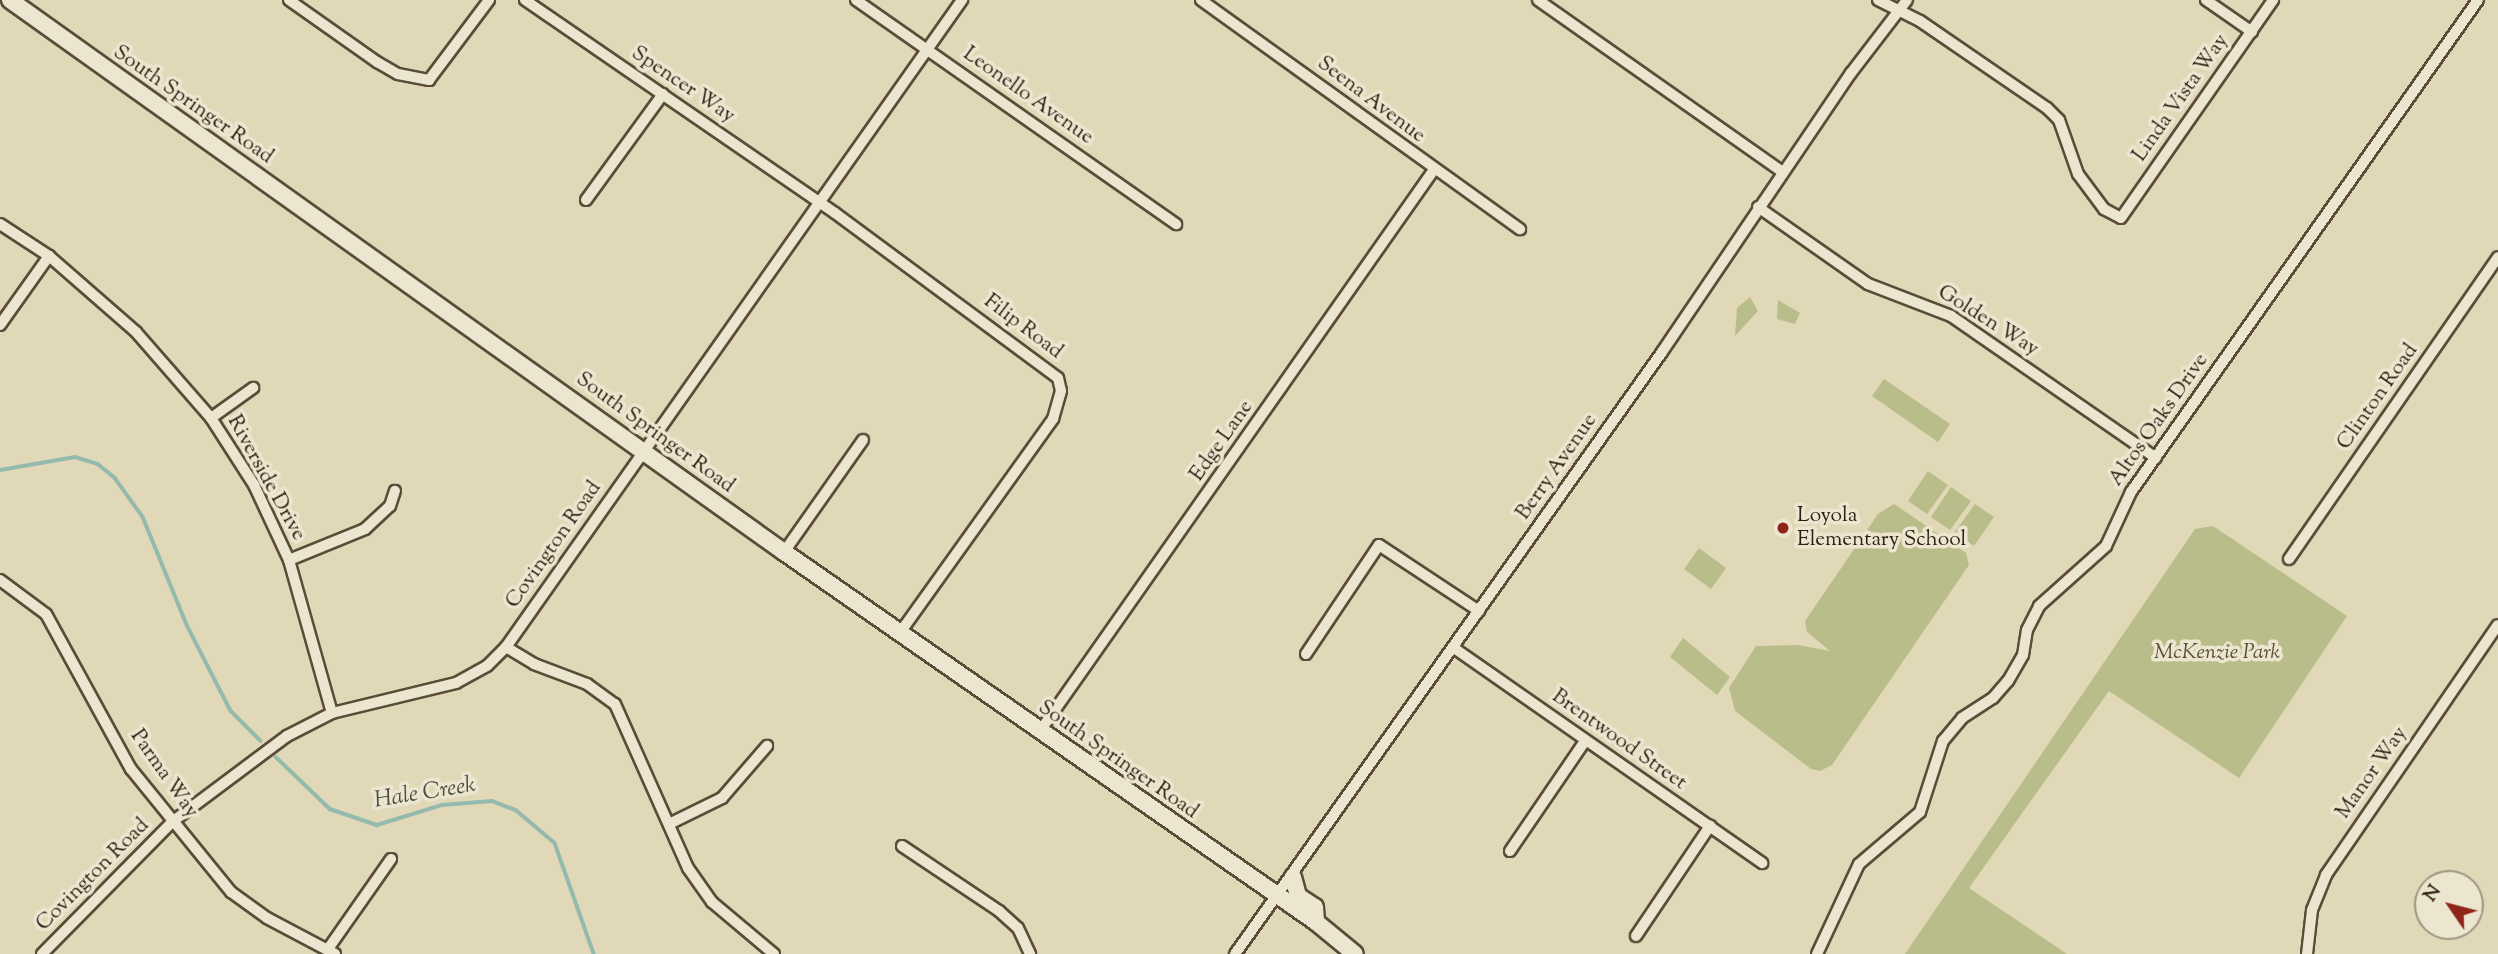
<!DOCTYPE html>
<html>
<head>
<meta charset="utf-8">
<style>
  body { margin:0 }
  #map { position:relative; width:2498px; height:954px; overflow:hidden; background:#e1d8b8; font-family:"Sorts Mill Goudy",serif }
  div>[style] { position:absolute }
  .green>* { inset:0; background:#b9bd8a }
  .stream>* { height:3.5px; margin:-1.75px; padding:0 1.75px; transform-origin:1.75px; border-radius:1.75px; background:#94baae }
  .roads { filter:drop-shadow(2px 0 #5a4c39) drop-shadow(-2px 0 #5a4c39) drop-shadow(0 2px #5a4c39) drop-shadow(0 -2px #5a4c39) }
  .street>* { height:10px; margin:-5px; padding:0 5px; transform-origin:5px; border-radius:5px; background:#ece6d1 }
  .secondary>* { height:16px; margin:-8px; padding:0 8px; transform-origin:8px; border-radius:8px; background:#ece6d1 }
  .dots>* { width:19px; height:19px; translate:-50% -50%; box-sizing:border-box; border:4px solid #ece6d1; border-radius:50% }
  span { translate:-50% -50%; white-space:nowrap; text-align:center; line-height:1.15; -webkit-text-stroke:7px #ece6d1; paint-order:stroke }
  .street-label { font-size:21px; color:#2d1e0f }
  .poi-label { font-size:21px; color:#2d1e0f }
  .left { translate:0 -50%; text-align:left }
  .park-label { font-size:21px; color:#574e34; font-style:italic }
  .water-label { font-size:23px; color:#4c4d3f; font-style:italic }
  .north { position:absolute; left:2414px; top:870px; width:70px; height:70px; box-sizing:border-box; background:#ece6d1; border:2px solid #a09683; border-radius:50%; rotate:305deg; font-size:19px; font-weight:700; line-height:28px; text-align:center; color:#2d1e0f }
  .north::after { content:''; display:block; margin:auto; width:24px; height:32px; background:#8f2418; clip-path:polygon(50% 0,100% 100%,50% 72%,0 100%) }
</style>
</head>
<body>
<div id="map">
  <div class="green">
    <div style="clip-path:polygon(1750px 297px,1758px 311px,1735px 336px,1737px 308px)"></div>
    <div style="clip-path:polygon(1778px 300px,1800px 313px,1795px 324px,1777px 319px)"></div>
    <div style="clip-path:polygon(1884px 379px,1950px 424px,1938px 442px,1872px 396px)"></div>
    <div style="clip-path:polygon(1928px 471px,1948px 485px,1927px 514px,1908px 501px)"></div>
    <div style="clip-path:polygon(1951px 487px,1971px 501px,1950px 530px,1931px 517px)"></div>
    <div style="clip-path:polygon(1894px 504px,1966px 553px,1969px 565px,1832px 765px,1820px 771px,1811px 769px,1735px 711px,1729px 688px,1756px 646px,1798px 645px,1830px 651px,1807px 632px,1805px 621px,1878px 514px)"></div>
    <div style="clip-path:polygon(1975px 504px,1994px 517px,1974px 546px,1954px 533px)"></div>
    <div style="clip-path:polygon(2213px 526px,2347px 616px,2239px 778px,2109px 691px,1969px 888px,2067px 954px,1905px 954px,2195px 529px)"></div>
    <div style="clip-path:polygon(1699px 548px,1726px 568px,1711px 589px,1684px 569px)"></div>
    <div style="clip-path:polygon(1683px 638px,1730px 677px,1717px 695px,1670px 657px)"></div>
  </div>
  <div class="stream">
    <div style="left:0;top:470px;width:76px;rotate:-9.8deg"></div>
    <div style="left:75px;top:457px;width:24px;rotate:17deg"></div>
    <div style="left:98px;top:464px;width:22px;rotate:39deg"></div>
    <div style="left:115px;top:478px;width:48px;rotate:54.3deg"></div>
    <div style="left:143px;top:517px;width:119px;rotate:67.8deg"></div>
    <div style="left:188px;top:627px;width:94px;rotate:62.9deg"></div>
    <div style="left:231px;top:711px;width:42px;rotate:45deg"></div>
    <div style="left:276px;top:757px;width:75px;rotate:43.9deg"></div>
    <div style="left:330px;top:809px;width:50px;rotate:18.8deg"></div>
    <div style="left:377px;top:825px;width:68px;rotate:-17.1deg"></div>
    <div style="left:442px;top:805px;width:50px;rotate:-4.6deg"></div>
    <div style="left:492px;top:801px;width:26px;rotate:21deg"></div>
    <div style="left:516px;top:810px;width:51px;rotate:40.2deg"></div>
    <div style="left:555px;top:843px;width:118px;rotate:70.6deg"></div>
  </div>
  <div class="roads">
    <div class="street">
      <div style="left:289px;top:0;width:108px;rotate:35.2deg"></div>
      <div style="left:377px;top:62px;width:24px;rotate:30deg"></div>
      <div style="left:398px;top:74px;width:32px;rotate:11deg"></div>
      <div style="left:429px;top:80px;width:100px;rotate:-53.1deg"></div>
      <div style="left:525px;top:0;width:376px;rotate:34.5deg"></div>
      <div style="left:835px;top:213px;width:277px;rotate:36.5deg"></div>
      <div style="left:1058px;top:378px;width:13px;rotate:77deg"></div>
      <div style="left:1061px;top:391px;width:29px;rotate:106deg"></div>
      <div style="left:1053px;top:419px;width:263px;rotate:125.6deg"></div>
      <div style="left:856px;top:0;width:391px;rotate:35deg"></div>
      <div style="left:1201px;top:0;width:393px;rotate:35.7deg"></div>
      <div style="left:1538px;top:0;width:299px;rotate:35.1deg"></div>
      <div style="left:1878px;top:0;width:47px;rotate:26.6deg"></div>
      <div style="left:1920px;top:21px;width:154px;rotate:34.4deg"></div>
      <div style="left:2047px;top:108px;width:17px;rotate:45deg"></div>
      <div style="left:2059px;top:120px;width:57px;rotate:70.6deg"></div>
      <div style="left:2078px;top:174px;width:44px;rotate:53.4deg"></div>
      <div style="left:2104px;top:209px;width:19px;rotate:28deg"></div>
      <div style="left:2121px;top:218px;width:266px;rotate:-55.1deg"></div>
      <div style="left:2206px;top:0;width:56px;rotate:34.8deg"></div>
      <div style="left:586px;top:200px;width:131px;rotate:-54deg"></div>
      <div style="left:1758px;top:207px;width:134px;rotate:35deg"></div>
      <div style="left:1868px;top:284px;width:89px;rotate:21.1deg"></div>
      <div style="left:1951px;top:316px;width:249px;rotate:34.7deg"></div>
      <div style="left:0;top:224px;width:59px;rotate:33.1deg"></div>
      <div style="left:49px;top:256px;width:116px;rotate:41.1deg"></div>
      <div style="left:136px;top:332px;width:114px;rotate:48.9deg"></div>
      <div style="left:211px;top:418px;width:80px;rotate:57.3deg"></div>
      <div style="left:254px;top:485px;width:83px;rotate:65deg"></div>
      <div style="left:289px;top:560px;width:159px;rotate:74.3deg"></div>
      <div style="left:0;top:325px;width:85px;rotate:-54.6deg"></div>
      <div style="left:211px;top:418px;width:52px;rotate:-35.5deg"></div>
      <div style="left:784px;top:552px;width:137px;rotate:-54.8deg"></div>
      <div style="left:2289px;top:559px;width:367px;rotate:-55.3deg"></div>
      <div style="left:289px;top:560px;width:82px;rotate:-22.2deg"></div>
      <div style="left:365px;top:529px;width:34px;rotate:-43deg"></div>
      <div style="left:390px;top:506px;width:16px;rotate:-72deg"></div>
      <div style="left:0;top:580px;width:57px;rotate:36.5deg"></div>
      <div style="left:46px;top:614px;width:177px;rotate:61.3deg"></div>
      <div style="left:131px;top:769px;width:159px;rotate:50.9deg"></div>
      <div style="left:231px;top:892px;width:44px;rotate:35.8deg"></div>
      <div style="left:267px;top:918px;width:77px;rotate:27.9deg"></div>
      <div style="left:506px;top:647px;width:33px;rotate:31deg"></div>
      <div style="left:534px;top:664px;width:57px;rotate:20.7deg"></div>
      <div style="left:587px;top:684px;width:34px;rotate:36deg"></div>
      <div style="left:615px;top:704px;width:180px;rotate:66deg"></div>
      <div style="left:688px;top:868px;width:42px;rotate:54.8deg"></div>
      <div style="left:712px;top:902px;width:81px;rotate:40deg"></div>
      <div style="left:1454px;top:648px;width:376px;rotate:34.9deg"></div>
      <div style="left:1306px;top:654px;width:131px;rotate:-56.2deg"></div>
      <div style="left:1379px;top:545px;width:120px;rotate:33.4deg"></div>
      <div style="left:1040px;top:731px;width:684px;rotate:-54.94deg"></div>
      <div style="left:669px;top:824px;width:59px;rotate:-26.1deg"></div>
      <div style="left:722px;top:798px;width:69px;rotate:-49.1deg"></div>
      <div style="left:902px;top:846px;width:117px;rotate:33.8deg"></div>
      <div style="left:999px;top:911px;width:25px;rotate:42deg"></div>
      <div style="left:1018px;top:928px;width:29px;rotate:65deg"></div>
      <div style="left:1510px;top:851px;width:133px;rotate:-55.7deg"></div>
      <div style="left:1636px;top:936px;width:133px;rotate:-56.1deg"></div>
      <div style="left:328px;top:949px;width:110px;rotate:-55deg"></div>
      <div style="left:42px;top:954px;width:185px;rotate:-45.4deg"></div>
      <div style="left:172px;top:822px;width:144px;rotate:-36.8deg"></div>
      <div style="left:287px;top:736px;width:51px;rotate:-27.1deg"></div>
      <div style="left:332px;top:713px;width:128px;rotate:-13.6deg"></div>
      <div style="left:456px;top:683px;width:35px;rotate:-29deg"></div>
      <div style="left:487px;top:666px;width:27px;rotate:-45deg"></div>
      <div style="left:506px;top:647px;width:792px;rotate:-54.82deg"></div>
      <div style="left:1235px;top:954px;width:738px;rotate:-54.65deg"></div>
      <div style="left:1662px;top:352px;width:337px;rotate:-55.9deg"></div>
      <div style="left:1851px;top:73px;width:92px;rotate:-52.5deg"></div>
      <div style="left:1817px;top:954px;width:99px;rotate:-65deg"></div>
      <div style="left:1859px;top:864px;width:80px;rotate:-40.4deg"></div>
      <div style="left:1920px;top:812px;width:75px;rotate:-72.1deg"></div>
      <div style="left:1943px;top:741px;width:30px;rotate:-50deg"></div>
      <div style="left:1962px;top:718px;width:37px;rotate:-33deg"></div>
      <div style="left:1993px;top:698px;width:23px;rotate:-49deg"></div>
      <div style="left:2008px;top:681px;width:30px;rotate:-60deg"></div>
      <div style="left:2023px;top:655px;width:25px;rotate:-81deg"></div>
      <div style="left:2027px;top:630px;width:27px;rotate:-63deg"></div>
      <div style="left:2039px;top:606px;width:90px;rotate:-41.8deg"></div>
      <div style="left:2106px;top:546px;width:60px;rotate:-65.2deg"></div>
      <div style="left:2131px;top:492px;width:602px;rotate:-54.81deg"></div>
      <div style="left:2307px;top:954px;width:44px;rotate:-83.5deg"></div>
      <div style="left:2312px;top:910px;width:38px;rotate:-68deg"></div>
      <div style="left:2326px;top:875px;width:303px;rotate:-55.5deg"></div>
    </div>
    <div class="secondary">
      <div style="left:10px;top:0;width:951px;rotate:35.5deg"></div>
      <div style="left:784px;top:552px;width:648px;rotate:34.82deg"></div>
      <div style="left:1316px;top:922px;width:50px;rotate:39.4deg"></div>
      <div style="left:1293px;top:877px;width:20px;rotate:75deg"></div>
      <div style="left:1298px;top:896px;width:20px;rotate:33deg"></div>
      <div style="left:1315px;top:907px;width:15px;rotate:86deg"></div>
    </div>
  </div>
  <div class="dots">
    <div style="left:1783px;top:528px;background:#8f2418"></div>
  </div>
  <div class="street-label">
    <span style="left:683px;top:85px;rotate:34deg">Spencer Way</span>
    <span style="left:1028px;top:96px;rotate:35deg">Leonello Avenue</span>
    <span style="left:2181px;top:98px;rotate:-55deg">Linda Vista Way</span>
    <span style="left:1371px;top:100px;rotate:37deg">Seena Avenue</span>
    <span style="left:193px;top:105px;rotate:35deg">South Springer Road</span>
    <span style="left:1988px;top:321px;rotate:32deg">Golden Way</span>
    <span style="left:1023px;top:327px;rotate:37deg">Filip Road</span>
    <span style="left:2378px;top:397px;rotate:-55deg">Clinton Road</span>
    <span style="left:2159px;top:420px;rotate:-55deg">Altos Oaks Drive</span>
    <span style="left:655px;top:433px;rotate:36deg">South Springer Road</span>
    <span style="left:1222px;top:441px;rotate:-55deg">Edge Lane</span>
    <span style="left:1557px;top:467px;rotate:-55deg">Berry Avenue</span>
    <span style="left:266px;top:478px;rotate:61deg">Riverside Drive</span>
    <span style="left:554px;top:545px;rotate:-55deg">Covington Road</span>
    <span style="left:1619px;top:740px;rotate:35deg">Brentwood Street</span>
    <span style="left:1118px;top:760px;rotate:35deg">South Springer Road</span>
    <span style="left:2372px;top:773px;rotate:-55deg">Manor Way</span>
    <span style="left:164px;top:774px;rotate:55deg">Parma Way</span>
    <span style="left:93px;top:875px;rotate:-45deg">Covington Road</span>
  </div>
  <div class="poi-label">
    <span class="left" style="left:1797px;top:528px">Loyola<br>Elementary School</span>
  </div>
  <div class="park-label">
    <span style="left:2217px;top:653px">McKenzie Park</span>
  </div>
  <div class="water-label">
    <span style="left:425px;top:794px;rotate:-9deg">Hale Creek</span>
  </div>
  <div class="north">N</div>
</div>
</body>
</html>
